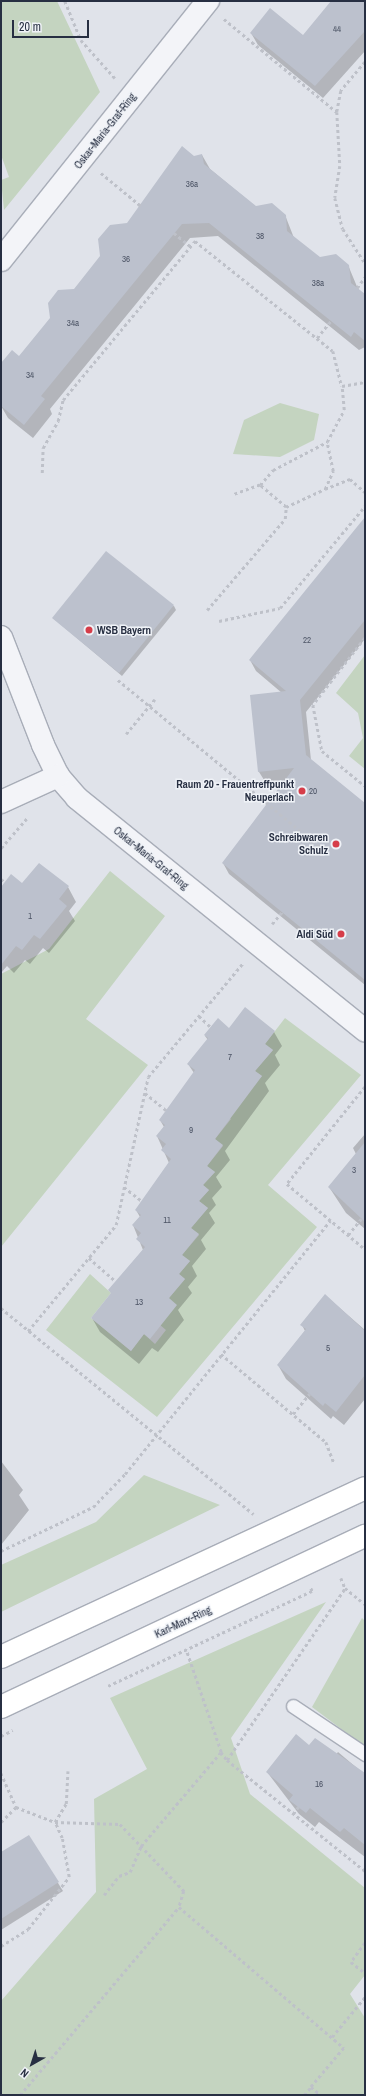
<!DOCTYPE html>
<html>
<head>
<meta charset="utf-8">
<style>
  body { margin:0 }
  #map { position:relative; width:366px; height:2096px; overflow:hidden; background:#e0e3ea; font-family:"Archivo Narrow",sans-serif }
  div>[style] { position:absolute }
  .green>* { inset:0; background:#c4d4c0 }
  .shadow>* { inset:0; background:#0003 }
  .building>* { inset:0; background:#bcc1cd }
  .path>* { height:2.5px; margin-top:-1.25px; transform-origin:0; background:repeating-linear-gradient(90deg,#bec1c9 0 3px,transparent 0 6px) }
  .roads { filter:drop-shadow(1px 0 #a8adb8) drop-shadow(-1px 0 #a8adb8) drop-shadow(0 1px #a8adb8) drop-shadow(0 -1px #a8adb8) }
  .lane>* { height:13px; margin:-6.5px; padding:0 6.5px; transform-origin:6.5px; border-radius:6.5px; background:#f3f4f8 }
  .street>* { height:22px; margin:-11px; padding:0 11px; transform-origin:11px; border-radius:11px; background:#f3f4f8 }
  .secondary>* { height:22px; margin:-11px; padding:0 11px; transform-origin:11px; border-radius:11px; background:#fff }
  .dots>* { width:11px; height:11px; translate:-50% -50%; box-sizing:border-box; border:2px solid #eff2f7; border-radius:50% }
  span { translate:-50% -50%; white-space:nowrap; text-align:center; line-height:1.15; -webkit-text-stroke:3px #eff2f7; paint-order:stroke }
  .number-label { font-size:9px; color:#4c5465 }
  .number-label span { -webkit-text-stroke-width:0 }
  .street-label { font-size:11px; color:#272f42 }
  .poi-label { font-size:11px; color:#272f42; font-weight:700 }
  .left { translate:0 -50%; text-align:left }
  .right { translate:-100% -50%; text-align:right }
  .frame { position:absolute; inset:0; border:2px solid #272f42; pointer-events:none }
  .north { position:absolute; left:12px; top:2044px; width:40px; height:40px; -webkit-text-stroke:3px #eff2f7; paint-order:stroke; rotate:219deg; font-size:11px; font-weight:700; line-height:16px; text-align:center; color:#272f42 }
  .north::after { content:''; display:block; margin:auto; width:14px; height:18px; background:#272f42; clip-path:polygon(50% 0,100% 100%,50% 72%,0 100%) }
  .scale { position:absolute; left:12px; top:20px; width:77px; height:18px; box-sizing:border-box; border:2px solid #272f42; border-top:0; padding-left:5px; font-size:12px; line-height:14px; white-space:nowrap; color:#272f42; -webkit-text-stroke:3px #eff2f7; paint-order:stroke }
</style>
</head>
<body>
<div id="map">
  <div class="green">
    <div style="clip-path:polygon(1px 1px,57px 1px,100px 92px,4px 210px,1px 180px,9px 177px,1px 155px)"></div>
    <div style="clip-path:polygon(280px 403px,319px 414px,314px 440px,280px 457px,233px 454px,244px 420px)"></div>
    <div style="clip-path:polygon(365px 655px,365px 769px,349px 756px,363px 738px,358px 713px,336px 693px)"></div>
    <div style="clip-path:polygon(110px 871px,165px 916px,86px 1019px,148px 1065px,1px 1247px,1px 974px,49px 949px)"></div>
    <div style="clip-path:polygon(285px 1018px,361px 1075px,268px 1185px,317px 1227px,157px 1417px,46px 1330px,90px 1274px,111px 1293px,91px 1318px,131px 1351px,144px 1334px,155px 1344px,166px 1330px,160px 1325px,169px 1298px,185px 1279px,179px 1274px,190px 1261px,182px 1255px,199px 1235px,191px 1228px,208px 1208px,199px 1201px,209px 1190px,203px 1185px,215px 1172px,207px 1166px,223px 1146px,215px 1139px,231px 1119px,223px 1113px,262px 1076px,255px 1071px,273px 1050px,265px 1044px)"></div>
    <div style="clip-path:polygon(144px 1475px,220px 1505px,1px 1612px,1px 1565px,96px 1522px)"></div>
    <div style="clip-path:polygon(326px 1602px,231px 1738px,250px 1794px,365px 1888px,365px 1975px,350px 1994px,365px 2018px,365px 2095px,1px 2095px,1px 2001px,96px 1892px,94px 1799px,147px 1769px,110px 1698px)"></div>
    <div style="clip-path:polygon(362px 1618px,365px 1621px,365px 1747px,312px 1707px)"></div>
  </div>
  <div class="shadow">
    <div style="clip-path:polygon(332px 1px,365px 1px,365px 51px,323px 98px,258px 45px,251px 33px,304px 36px)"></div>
    <div style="clip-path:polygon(202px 155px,210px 169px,256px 207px,285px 215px,294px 238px,319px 259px,348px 265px,358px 289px,365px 295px,365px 347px,359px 350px,218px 236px,190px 238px,50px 409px,52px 414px,33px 438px,8px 418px,1px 406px,1px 364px,19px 357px,128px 224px,194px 157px)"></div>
    <div style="clip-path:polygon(365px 519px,365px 639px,306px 712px,311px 760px,365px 804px,365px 985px,229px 874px,223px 863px,285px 781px,266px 783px,259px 772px,282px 693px,256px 671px,250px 660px)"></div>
    <div style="clip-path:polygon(174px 606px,176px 610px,122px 676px,53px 618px)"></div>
    <div style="clip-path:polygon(23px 885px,68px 887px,76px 902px,69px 911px,75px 921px,49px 953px,43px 948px,30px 964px,25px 960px,14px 973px,7px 966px,1px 973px,1px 889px)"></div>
    <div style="clip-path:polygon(229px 1029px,274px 1032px,282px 1046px,275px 1055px,280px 1065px,265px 1083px,269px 1091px,225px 1151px,230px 1160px,216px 1177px,222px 1187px,212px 1198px,216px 1205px,209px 1213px,215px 1223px,201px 1240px,206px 1249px,192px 1266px,197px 1276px,188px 1287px,192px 1293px,178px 1310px,184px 1320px,158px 1352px,152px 1348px,139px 1364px,100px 1332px,92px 1318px,112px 1294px,109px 1290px,143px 1250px,133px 1225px,140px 1217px,136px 1210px,169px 1163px,157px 1136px,164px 1127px,160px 1120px,194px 1073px,188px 1064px,208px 1040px,205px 1036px)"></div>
    <div style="clip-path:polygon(365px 1134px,365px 1229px,346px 1213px,329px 1187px,356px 1154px,353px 1148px)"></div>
    <div style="clip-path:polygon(326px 1296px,365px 1330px,365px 1399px,344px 1425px,333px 1416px,331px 1419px,286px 1379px,278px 1365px,305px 1331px,302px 1325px)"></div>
    <div style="clip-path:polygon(1px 1461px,23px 1490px,19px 1495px,29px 1510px,1px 1545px)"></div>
    <div style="clip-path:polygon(309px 1746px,335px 1756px,338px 1752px,357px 1768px,365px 1782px,365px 1857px,319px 1822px,315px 1827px,299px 1814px,267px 1772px)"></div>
    <div style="clip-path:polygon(1px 1854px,58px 1883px,63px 1891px,1px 1930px)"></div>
  </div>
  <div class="building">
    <div style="clip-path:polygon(331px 1px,365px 1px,365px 31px,315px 86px,250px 33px,270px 8px,303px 35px)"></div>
    <div style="clip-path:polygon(182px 146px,194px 156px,202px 154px,204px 164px,256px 206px,272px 203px,286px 215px,287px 231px,320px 257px,336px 254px,349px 265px,351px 283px,365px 294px,365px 341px,354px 332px,351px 337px,209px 223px,182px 224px,41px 396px,45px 399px,24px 425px,1px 406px,1px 363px,12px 350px,19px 356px,50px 318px,48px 303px,58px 290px,74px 289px,100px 256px,98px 239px,110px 225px,127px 223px)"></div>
    <div style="clip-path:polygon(365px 517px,365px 620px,300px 700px,306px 755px,365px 803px,365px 980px,222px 863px,294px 768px,258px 772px,250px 695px,286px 691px,249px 660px)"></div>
    <div style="clip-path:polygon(106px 551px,174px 605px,119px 673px,52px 618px)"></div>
    <div style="clip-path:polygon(39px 863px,69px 886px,59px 899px,67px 906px,40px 939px,34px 935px,22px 950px,16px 946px,1px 965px,1px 887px,11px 874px,22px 883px)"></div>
    <div style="clip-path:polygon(245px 1007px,275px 1031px,265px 1044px,273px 1050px,255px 1071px,262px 1076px,215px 1139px,223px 1145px,207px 1166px,215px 1172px,203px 1185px,209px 1190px,199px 1201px,208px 1208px,191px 1228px,199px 1234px,182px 1255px,190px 1261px,179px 1274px,185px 1279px,169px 1298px,177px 1305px,150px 1339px,144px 1334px,131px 1351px,91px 1318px,111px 1293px,108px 1290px,145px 1247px,136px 1239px,141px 1233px,132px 1225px,141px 1215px,135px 1210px,171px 1159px,161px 1150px,166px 1144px,156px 1136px,165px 1125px,159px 1120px,195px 1070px,187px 1064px,208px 1038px,204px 1035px,218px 1018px,229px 1028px)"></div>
    <div style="clip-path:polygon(365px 1142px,365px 1222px,328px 1187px)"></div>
    <div style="clip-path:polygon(325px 1294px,365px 1331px,365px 1375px,336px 1412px,325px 1403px,323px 1406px,277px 1365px,306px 1329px,300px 1325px)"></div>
    <div style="clip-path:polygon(296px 1734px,309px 1745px,315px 1738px,365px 1773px,365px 1845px,344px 1828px,340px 1832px,310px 1808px,306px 1813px,289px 1800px,293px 1795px,266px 1772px)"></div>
    <div style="clip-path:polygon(29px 1835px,59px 1882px,1px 1919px,1px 1852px)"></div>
  </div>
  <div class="path">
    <div style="left:65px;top:1px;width:42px;rotate:67.7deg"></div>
    <div style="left:81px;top:40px;width:51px;rotate:48.2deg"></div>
    <div style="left:224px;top:19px;width:146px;rotate:39.5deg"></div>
    <div style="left:365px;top:62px;width:38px;rotate:130deg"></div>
    <div style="left:341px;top:91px;width:21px;rotate:101deg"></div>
    <div style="left:337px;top:112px;width:54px;rotate:86.8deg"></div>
    <div style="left:340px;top:166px;width:32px;rotate:99deg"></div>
    <div style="left:335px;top:198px;width:32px;rotate:76deg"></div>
    <div style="left:343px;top:229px;width:40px;rotate:57.1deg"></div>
    <div style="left:101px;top:173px;width:52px;rotate:39.5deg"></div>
    <div style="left:174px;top:233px;width:21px;rotate:39deg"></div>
    <div style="left:357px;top:288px;width:14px;rotate:-54deg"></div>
    <div style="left:317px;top:338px;width:22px;rotate:-51deg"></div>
    <div style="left:42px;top:473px;width:25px;rotate:-88deg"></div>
    <div style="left:43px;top:448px;width:31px;rotate:-61deg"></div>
    <div style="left:58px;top:421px;width:22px;rotate:-77deg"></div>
    <div style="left:63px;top:400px;width:207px;rotate:-50.3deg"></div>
    <div style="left:195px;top:241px;width:176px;rotate:38.6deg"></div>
    <div style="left:333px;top:351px;width:36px;rotate:76deg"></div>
    <div style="left:342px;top:386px;width:23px;rotate:-10deg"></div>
    <div style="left:260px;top:485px;width:20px;rotate:-49deg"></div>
    <div style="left:273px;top:470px;width:61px;rotate:-27.4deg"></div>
    <div style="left:327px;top:442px;width:36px;rotate:-62deg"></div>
    <div style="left:344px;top:410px;width:24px;rotate:-95deg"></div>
    <div style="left:325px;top:489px;width:27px;rotate:-22deg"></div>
    <div style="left:350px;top:479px;width:20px;rotate:41deg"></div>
    <div style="left:286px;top:507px;width:43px;rotate:-24.8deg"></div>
    <div style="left:325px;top:489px;width:20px;rotate:-66deg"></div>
    <div style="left:333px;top:471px;width:30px;rotate:-102deg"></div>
    <div style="left:207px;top:610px;width:120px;rotate:-49.4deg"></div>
    <div style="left:285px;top:519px;width:12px;rotate:-85deg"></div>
    <div style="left:286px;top:507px;width:34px;rotate:-140deg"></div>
    <div style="left:260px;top:485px;width:29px;rotate:160deg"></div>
    <div style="left:219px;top:621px;width:62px;rotate:-12deg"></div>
    <div style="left:280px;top:608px;width:133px;rotate:-50.2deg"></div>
    <div style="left:365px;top:638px;width:85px;rotate:127.8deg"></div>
    <div style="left:313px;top:705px;width:47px;rotate:78.9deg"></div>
    <div style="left:322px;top:751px;width:55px;rotate:39.1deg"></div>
    <div style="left:118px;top:680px;width:264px;rotate:39.6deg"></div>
    <div style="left:126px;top:734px;width:45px;rotate:-50.4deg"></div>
    <div style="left:1px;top:848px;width:40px;rotate:-49deg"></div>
    <div style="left:1px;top:879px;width:5px;rotate:37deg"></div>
    <div style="left:363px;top:888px;width:3px;rotate:45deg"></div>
    <div style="left:272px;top:924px;width:16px;rotate:-50deg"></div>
    <div style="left:199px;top:1016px;width:16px;rotate:43deg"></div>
    <div style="left:365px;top:1087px;width:124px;rotate:128.8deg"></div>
    <div style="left:287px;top:1184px;width:102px;rotate:39.8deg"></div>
    <div style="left:145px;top:1093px;width:28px;rotate:39deg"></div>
    <div style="left:124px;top:1187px;width:23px;rotate:38deg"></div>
    <div style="left:348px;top:1235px;width:21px;rotate:-51deg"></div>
    <div style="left:89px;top:1258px;width:35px;rotate:41deg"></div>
    <div style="left:1px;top:1308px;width:326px;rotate:39.2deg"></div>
    <div style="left:28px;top:1331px;width:138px;rotate:-50.3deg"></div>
    <div style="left:116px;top:1225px;width:151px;rotate:-77.8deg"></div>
    <div style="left:148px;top:1077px;width:148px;rotate:-50.2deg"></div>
    <div style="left:221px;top:1354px;width:137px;rotate:40deg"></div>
    <div style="left:326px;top:1442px;width:22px;rotate:69deg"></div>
    <div style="left:293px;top:1414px;width:26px;rotate:-51deg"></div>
    <div style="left:1px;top:1551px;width:102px;rotate:-25.6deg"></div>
    <div style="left:93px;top:1507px;width:46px;rotate:-45.9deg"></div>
    <div style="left:125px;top:1474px;width:326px;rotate:-51deg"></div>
    <div style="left:341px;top:1578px;width:11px;rotate:68deg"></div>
    <div style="left:345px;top:1588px;width:26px;rotate:39deg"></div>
    <div style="left:108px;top:1686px;width:225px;rotate:-25deg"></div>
    <div style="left:312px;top:1591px;width:4px;rotate:-117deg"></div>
    <div style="left:1px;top:1736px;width:13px;rotate:-27deg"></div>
    <div style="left:221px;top:1752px;width:10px;rotate:53deg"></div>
    <div style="left:227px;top:1760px;width:177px;rotate:38.8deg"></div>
    <div style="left:227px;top:1760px;width:209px;rotate:-55.5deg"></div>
    <div style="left:1px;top:1773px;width:37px;rotate:66deg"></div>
    <div style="left:293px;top:1814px;width:9px;rotate:-54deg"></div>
    <div style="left:1px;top:1822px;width:21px;rotate:-45deg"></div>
    <div style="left:16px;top:1807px;width:42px;rotate:21deg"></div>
    <div style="left:55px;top:1822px;width:65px;rotate:1.8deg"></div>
    <div style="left:120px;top:1824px;width:93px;rotate:46.3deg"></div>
    <div style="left:184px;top:1891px;width:17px;rotate:107deg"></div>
    <div style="left:179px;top:1907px;width:217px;rotate:40.5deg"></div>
    <div style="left:344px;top:2048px;width:51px;rotate:130.2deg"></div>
    <div style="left:311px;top:2087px;width:13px;rotate:39deg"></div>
    <div style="left:104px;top:1895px;width:24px;rotate:-52deg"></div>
    <div style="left:119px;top:1876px;width:12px;rotate:-20deg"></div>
    <div style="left:130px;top:1872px;width:28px;rotate:-67deg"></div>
    <div style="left:141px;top:1846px;width:123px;rotate:-49.6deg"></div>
    <div style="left:221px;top:1752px;width:108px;rotate:-108.9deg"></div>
    <div style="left:365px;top:1943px;width:24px;rotate:126deg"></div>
    <div style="left:351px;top:1962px;width:18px;rotate:38deg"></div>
    <div style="left:1px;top:1946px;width:32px;rotate:-32deg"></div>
    <div style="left:28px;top:1929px;width:66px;rotate:-51.7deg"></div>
    <div style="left:69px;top:1877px;width:40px;rotate:-100deg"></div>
    <div style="left:62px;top:1838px;width:17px;rotate:-114deg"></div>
    <div style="left:55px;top:1822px;width:21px;rotate:-59deg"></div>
    <div style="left:66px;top:1804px;width:33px;rotate:-87deg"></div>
    <div style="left:332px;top:2037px;width:52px;rotate:-50.5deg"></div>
    <div style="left:20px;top:2095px;width:246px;rotate:-49.8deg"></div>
    <div style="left:304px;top:2095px;width:11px;rotate:-49deg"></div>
  </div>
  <div class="roads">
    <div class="lane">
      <div style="left:293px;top:1706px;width:87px;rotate:33.7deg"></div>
    </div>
    <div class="street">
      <div style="left:1px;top:260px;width:332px;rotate:-51.4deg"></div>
      <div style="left:1px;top:637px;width:116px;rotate:68.7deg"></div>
      <div style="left:43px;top:745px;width:34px;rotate:64deg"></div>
      <div style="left:58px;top:776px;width:29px;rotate:49deg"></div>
      <div style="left:77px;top:798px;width:370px;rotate:38.9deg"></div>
      <div style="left:1px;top:802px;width:63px;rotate:-24.5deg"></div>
    </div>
    <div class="secondary">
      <div style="left:1px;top:1657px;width:401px;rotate:-24.9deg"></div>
      <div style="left:1px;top:1707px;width:402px;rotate:-25.2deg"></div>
    </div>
  </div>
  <div class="dots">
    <div style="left:89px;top:630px;background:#d63d49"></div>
    <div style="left:302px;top:791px;background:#d63d49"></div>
    <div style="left:336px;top:844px;background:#d63d49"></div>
    <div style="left:341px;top:934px;background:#d63d49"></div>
  </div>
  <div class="number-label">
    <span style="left:337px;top:29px">44</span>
    <span style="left:192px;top:184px">36a</span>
    <span style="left:260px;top:236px">38</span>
    <span style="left:126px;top:259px">36</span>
    <span style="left:318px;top:283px">38a</span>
    <span style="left:73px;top:323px">34a</span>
    <span style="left:30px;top:375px">34</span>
    <span style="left:307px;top:640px">22</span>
    <span style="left:313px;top:791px">20</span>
    <span style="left:30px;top:916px">1</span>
    <span style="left:230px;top:1057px">7</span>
    <span style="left:191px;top:1130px">9</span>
    <span style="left:354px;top:1170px">3</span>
    <span style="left:167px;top:1220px">11</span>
    <span style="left:139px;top:1302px">13</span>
    <span style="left:328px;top:1348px">5</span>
    <span style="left:319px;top:1784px">16</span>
  </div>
  <div class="street-label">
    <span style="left:105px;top:131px;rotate:-52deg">Oskar-Maria-Graf-Ring</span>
    <span style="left:151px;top:858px;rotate:39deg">Oskar-Maria-Graf-Ring</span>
    <span style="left:183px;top:1622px;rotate:-25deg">Karl-Marx-Ring</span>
  </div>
  <div class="poi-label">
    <span class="left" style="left:97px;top:630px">WSB Bayern</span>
    <span class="right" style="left:294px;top:791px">Raum 20 - Frauentreffpunkt<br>Neuperlach</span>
    <span class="right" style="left:328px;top:844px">Schreibwaren<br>Schulz</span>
    <span class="right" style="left:333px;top:934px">Aldi Süd</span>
  </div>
  <div class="frame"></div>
  <div class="north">N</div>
  <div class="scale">20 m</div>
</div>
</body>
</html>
